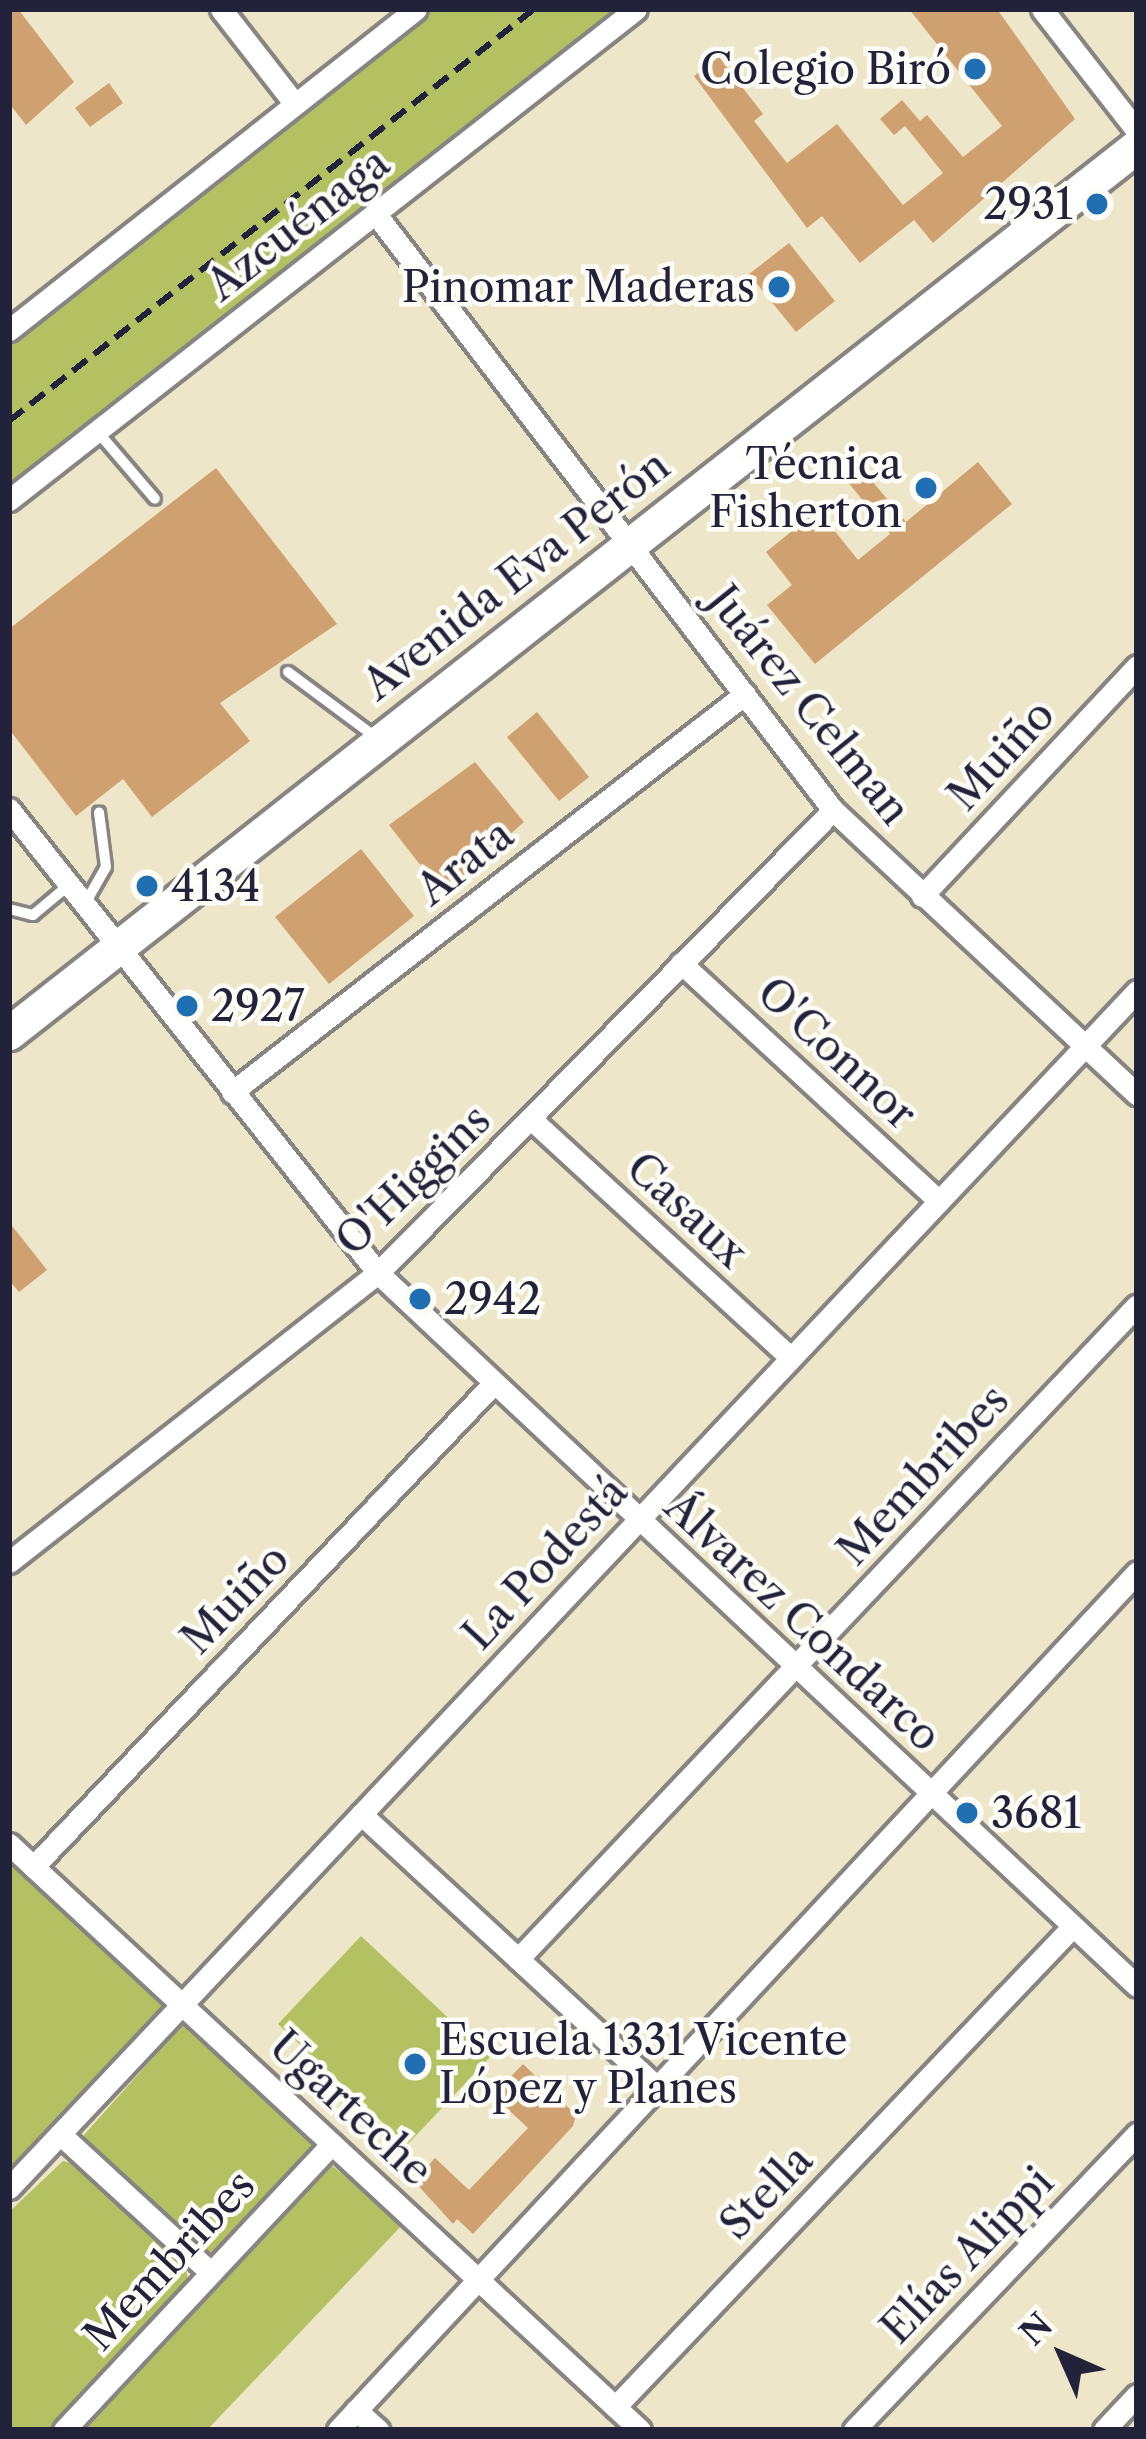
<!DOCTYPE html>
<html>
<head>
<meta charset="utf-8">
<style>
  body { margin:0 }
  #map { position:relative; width:1146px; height:2439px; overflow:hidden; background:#eee6c9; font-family:"Libre Caslon Text",serif }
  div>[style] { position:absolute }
  .green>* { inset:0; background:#b3c163 }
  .building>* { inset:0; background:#cfa170 }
  .roads { filter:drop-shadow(3px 0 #888482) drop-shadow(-3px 0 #888482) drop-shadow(0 3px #888482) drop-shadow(0 -3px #888482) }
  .lane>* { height:10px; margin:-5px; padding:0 5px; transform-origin:5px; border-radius:5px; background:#fff }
  .street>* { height:21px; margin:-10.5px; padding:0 10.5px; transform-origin:10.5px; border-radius:10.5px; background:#fff }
  .primary>* { height:33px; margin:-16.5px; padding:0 16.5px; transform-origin:16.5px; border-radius:16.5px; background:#fff }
  .rail>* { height:6px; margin-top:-3px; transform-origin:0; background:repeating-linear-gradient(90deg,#22223b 0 18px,transparent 0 27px) }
  .dots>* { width:33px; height:33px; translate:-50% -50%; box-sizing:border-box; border:6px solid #fdfcf7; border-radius:50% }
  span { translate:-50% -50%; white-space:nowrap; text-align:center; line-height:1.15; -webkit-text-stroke:9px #fdfcf7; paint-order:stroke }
  .poi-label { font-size:42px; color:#22223b }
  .right { translate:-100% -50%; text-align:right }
  .left { translate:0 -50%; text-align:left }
  .street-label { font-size:42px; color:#22223b }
  .frame { position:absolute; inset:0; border:12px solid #22223b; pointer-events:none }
  .north { position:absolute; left:1002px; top:2295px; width:120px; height:120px; -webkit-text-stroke:9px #fdfcf7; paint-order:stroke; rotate:315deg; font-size:33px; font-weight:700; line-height:48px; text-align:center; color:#22223b }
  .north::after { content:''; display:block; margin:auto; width:42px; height:54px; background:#22223b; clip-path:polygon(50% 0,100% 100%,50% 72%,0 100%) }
</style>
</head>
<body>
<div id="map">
  <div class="green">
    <div style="clip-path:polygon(416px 9px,636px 9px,9px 500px,9px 330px)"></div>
    <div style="clip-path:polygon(9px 1854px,168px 2008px,9px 2179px)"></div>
    <div style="clip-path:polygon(361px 1936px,490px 2057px,407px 2145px,278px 2024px)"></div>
    <div style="clip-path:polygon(182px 2025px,193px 2026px,315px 2147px,224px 2249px,209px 2253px,196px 2251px,83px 2136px)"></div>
    <div style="clip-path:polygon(63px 2161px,79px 2165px,185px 2262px,189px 2287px,55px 2430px,9px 2430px,9px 2212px)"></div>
    <div style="clip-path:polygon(331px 2165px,405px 2222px,207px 2430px,77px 2430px)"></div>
  </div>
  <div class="building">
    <div style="clip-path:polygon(9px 9px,18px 9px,74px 82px,26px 125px,9px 103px)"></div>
    <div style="clip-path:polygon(909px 9px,997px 9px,1075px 119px,933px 243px,914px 220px,860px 263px,822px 216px,807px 228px,694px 76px,719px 57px,763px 114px,754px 121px,787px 163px,837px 124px,903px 205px,943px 173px,905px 126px,894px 135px,880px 119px,902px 100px,920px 121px,927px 115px,963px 157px,1002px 126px)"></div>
    <div style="clip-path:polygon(109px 83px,123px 103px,90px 127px,75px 108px)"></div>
    <div style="clip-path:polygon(789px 243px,835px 301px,796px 332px,749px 274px)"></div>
    <div style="clip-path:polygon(854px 459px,906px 522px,978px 462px,1012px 504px,815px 664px,767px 605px,792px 585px,766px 552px,818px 510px,858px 560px,890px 534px,839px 471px)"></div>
    <div style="clip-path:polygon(216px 468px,337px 624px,220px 703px,250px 741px,152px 817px,123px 779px,76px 816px,9px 729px,9px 629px)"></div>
    <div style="clip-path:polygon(537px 712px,589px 777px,559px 801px,507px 737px)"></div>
    <div style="clip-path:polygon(475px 762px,524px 822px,443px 894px,389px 825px)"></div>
    <div style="clip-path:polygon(361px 849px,414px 916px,329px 984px,275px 917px)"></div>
    <div style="clip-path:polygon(9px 1222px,47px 1270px,19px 1292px,9px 1280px)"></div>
    <div style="clip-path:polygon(523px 2064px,576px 2115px,573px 2126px,473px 2234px,457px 2219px,453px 2224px,414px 2181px,435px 2158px,469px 2190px,528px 2128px,493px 2095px)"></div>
  </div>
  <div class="roads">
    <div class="lane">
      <div style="left:97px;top:431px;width:89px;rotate:49.5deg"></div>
      <div style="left:288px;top:672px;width:111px;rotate:36.6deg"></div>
      <div style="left:86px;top:902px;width:40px;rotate:-60.3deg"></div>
      <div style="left:106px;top:867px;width:55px;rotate:-97.3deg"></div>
      <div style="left:9px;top:909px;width:25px;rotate:14deg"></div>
      <div style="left:33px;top:915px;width:47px;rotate:-39.8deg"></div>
    </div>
    <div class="street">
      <div style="left:221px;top:9px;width:120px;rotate:52.1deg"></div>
      <div style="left:1042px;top:9px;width:155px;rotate:52.1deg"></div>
      <div style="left:375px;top:213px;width:752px;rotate:52.51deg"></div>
      <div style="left:833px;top:810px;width:416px;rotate:43.1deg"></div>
      <div style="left:9px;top:330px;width:518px;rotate:-38.26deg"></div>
      <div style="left:9px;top:500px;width:796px;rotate:-38.06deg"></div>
      <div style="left:9px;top:809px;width:593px;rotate:51.51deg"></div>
      <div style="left:378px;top:1273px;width:1041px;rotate:43.21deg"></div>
      <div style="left:922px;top:896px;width:315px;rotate:-46.9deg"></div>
      <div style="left:681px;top:963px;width:351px;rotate:42.7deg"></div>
      <div style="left:232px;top:1092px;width:649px;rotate:-37.81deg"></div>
      <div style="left:531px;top:1119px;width:353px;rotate:42.6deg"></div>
      <div style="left:9px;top:1562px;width:469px;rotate:-38.1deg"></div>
      <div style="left:378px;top:1273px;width:649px;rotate:-45.5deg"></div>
      <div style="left:361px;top:1814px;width:401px;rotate:42.7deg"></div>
      <div style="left:9px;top:1844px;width:861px;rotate:42.88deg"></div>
      <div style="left:33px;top:1867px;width:666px;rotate:-46.4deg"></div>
      <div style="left:518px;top:1959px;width:900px;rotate:-46.57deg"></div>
      <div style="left:60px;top:2134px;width:205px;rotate:42.6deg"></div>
      <div style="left:9px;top:2188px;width:1645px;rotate:-46.7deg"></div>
      <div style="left:615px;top:2407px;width:664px;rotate:-46.4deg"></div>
      <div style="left:356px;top:2410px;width:30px;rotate:42deg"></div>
      <div style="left:64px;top:2430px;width:392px;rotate:-46.9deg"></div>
      <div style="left:338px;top:2430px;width:1172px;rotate:-47.04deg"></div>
      <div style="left:854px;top:2430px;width:410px;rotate:-46.3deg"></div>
      <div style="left:1104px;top:2430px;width:48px;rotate:-46.7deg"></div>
    </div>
    <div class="primary">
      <div style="left:9px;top:1033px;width:1435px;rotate:-38.18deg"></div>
    </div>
  </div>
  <div class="rail">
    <div style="left:9px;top:421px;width:667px;rotate:-38.12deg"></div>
  </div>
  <div class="dots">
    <div style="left:975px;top:69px;background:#1f6fb2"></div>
    <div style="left:1097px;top:204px;background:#1f6fb2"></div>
    <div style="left:779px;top:287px;background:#1f6fb2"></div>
    <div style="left:926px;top:488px;background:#1f6fb2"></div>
    <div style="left:147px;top:886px;background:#1f6fb2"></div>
    <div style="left:187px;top:1006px;background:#1f6fb2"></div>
    <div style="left:420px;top:1299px;background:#1f6fb2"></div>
    <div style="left:967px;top:1813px;background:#1f6fb2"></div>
    <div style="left:415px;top:2064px;background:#1f6fb2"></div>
  </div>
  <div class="poi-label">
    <span class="right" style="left:951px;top:69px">Colegio Biró</span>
    <span class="right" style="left:1073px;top:204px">2931</span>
    <span class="right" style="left:755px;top:287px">Pinomar Maderas</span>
    <span class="right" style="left:902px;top:488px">Técnica<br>Fisherton</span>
    <span class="left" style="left:171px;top:886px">4134</span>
    <span class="left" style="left:211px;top:1006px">2927</span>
    <span class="left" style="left:444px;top:1299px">2942</span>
    <span class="left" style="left:991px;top:1813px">3681</span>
    <span class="left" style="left:439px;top:2064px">Escuela 1331 Vicente<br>López y Planes</span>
  </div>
  <div class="street-label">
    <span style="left:298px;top:224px;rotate:-38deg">Azcuénaga</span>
    <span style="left:516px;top:575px;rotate:-38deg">Avenida Eva Perón</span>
    <span style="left:809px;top:705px;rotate:51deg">Juárez Celman</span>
    <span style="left:1001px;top:755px;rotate:-47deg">Muiño</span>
    <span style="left:465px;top:862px;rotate:-38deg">Arata</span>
    <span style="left:837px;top:1053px;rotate:43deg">O'Connor</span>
    <span style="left:413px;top:1180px;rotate:-44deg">O'Higgins</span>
    <span style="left:687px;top:1210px;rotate:43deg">Casaux</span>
    <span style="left:923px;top:1475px;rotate:-47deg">Membribes</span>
    <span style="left:545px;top:1563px;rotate:-47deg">La Podestá</span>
    <span style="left:235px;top:1599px;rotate:-46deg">Muiño</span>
    <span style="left:803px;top:1621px;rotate:43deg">Álvarez Condarco</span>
    <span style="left:351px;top:2108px;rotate:43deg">Ugarteche</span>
    <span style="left:766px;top:2192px;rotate:-46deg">Stella</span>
    <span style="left:967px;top:2255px;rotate:-46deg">Elías Alippi</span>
    <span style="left:169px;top:2260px;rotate:-47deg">Membribes</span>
  </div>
  <div class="frame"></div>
  <div class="north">N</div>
</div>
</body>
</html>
